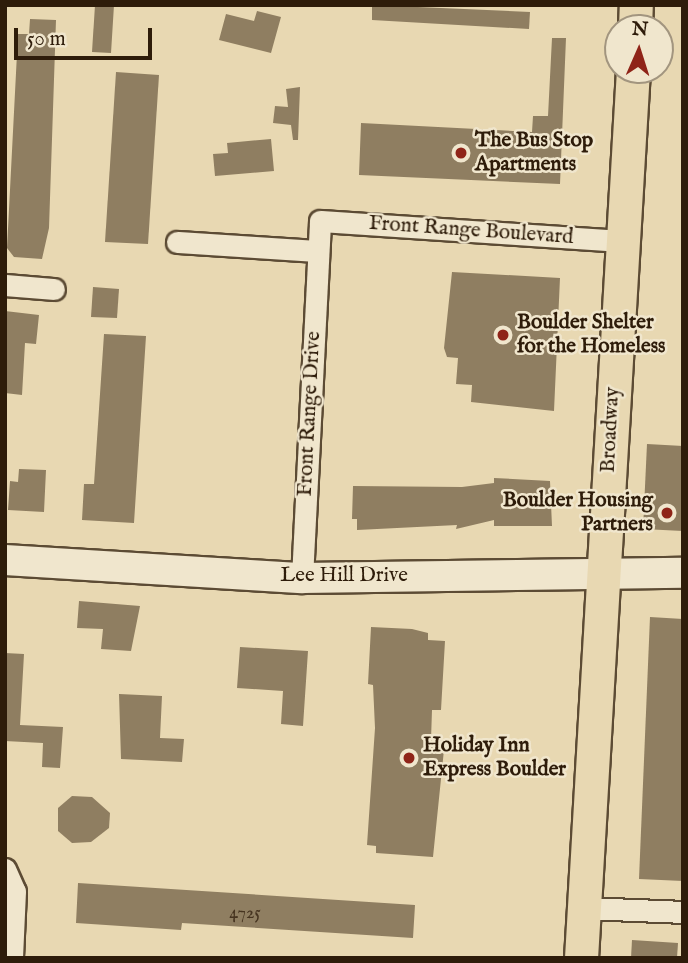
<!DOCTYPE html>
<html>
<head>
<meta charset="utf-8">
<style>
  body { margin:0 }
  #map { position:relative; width:688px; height:963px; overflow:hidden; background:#e8d8b2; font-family:"IM FELL English",serif }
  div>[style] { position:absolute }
  .building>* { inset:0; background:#8f7e61 }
  .roads { filter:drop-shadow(2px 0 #5c4b34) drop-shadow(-2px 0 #5c4b34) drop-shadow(0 2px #5c4b34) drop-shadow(0 -2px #5c4b34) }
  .street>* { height:21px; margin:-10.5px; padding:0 10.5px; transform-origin:10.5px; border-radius:10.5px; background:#f0e6cd }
  .secondary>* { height:30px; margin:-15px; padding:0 15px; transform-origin:15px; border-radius:15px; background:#f0e6cd }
  .primary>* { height:33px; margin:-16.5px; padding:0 16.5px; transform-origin:16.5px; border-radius:16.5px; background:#e8d8b2 }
  .dots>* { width:19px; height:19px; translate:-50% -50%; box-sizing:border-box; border:4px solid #f0e6cd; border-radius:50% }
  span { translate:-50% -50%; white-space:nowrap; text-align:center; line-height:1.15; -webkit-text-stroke:5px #f0e6cd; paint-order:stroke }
  .number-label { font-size:18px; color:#463420 }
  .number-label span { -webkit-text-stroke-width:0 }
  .poi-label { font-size:21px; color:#2e1c0a; font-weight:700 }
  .left { translate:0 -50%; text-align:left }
  .right { translate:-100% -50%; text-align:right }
  .street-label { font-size:21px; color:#2e1c0a }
  .frame { position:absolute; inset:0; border:7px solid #2e1c0a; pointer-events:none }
  .north { position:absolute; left:604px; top:14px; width:70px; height:70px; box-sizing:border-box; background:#f0e6cd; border:2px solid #a2957f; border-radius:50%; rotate:3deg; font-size:19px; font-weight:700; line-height:28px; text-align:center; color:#2e1c0a }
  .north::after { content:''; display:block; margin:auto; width:24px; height:32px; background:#8f2418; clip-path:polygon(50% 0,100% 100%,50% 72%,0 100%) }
  .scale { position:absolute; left:14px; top:28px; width:138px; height:32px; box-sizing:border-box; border:4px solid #2e1c0a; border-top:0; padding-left:9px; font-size:21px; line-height:24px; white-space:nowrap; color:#2e1c0a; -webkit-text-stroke:5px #f0e6cd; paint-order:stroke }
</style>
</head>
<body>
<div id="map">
  <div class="building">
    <div style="clip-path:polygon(95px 5px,114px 5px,111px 53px,92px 52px)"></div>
    <div style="clip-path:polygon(372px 5px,530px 12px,529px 29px,372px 20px)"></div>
    <div style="clip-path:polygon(257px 11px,281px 17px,271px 53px,219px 40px,226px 14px,254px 21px)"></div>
    <div style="clip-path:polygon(30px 19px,56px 20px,49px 228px,42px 259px,14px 257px,7px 248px,18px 34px,29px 34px)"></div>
    <div style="clip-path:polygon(552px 38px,566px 38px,560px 184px,359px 175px,361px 123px,532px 132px,533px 116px,548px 116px)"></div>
    <div style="clip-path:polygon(116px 72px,159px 75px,148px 244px,105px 242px)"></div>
    <div style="clip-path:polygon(300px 87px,298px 140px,293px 140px,291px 125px,273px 123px,275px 106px,288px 107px,286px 89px)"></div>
    <div style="clip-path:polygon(271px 139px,274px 171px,215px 176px,213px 154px,228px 153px,227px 143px)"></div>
    <div style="clip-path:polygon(452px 272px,560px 278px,554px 411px,471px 402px,472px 385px,456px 384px,458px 358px,447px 357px,444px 348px)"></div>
    <div style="clip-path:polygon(93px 287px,119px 289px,117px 318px,91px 317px)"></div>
    <div style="clip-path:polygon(5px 311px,39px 315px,36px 344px,25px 343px,22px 395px,5px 393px)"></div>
    <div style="clip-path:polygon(104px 334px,146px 336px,134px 523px,82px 520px,84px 484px,94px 484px)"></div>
    <div style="clip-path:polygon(647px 444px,683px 446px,683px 531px,643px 529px)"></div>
    <div style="clip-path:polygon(19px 469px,46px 470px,44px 512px,8px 510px,10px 481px,18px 482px)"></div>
    <div style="clip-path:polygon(494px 478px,550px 481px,552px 526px,494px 526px,494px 520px,456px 529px,457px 525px,357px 530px,357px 519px,352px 519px,353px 486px,462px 487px,494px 483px)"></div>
    <div style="clip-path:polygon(79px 601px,140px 606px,131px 651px,101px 649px,103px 629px,77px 628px)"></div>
    <div style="clip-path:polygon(650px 617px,683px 619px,683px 881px,639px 879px)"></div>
    <div style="clip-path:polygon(371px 627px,412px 629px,428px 633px,428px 640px,445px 641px,441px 710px,432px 710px,431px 740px,445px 740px,433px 857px,376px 853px,376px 846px,367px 845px,375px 728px,373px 685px,368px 684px)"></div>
    <div style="clip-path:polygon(240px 647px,308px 651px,303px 726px,281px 724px,283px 691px,237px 688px)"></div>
    <div style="clip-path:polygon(5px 653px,24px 654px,20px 725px,63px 727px,60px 768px,42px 767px,43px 743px,5px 741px)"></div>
    <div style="clip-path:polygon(119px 694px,162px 696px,160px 738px,184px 739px,182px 762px,121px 759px)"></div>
    <div style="clip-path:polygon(72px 796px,92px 797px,110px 813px,109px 828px,91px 842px,72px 843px,58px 831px,58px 808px)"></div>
    <div style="clip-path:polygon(78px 883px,415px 905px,413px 938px,182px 923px,181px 930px,76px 923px)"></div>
    <div style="clip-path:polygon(632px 940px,678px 943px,677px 958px,631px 958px)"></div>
  </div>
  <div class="roads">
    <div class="street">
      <div style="left:177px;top:242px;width:141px;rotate:3.7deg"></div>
      <div style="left:5px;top:285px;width:49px;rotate:4.7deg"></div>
      <div style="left:302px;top:578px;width:357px;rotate:-87.1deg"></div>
      <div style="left:320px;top:221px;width:303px;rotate:3.8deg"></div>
      <div style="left:5px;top:869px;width:24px;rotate:66deg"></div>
      <div style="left:15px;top:891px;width:67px;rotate:92.6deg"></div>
      <div style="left:585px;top:908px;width:98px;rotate:2.3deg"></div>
    </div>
    <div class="secondary">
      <div style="left:5px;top:560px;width:298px;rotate:3.5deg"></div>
      <div style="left:302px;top:578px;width:381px;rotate:-0.8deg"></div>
    </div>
    <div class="primary">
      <div style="left:635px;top:28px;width:23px;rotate:-88deg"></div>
      <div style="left:581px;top:958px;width:890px;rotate:-86.65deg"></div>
    </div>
  </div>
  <div class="dots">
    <div style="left:461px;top:153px;background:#8f2418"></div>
    <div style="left:503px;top:335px;background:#8f2418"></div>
    <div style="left:667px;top:513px;background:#8f2418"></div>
    <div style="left:409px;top:758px;background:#8f2418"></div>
  </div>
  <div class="number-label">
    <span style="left:245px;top:914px">4725</span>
  </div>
  <div class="poi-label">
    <span class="left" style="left:475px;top:153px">The Bus Stop<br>Apartments</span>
    <span class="left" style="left:517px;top:335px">Boulder Shelter<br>for the Homeless</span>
    <span class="right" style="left:653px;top:513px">Boulder Housing<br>Partners</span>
    <span class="left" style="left:423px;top:758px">Holiday Inn<br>Express Boulder</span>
  </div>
  <div class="street-label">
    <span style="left:471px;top:231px;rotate:4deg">Front Range Boulevard</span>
    <span style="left:310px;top:414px;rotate:-87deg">Front Range Drive</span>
    <span style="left:611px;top:430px;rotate:-87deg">Broadway</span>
    <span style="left:344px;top:576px">Lee Hill Drive</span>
  </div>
  <div class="frame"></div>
  <div class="north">N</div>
  <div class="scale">50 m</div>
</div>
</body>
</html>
